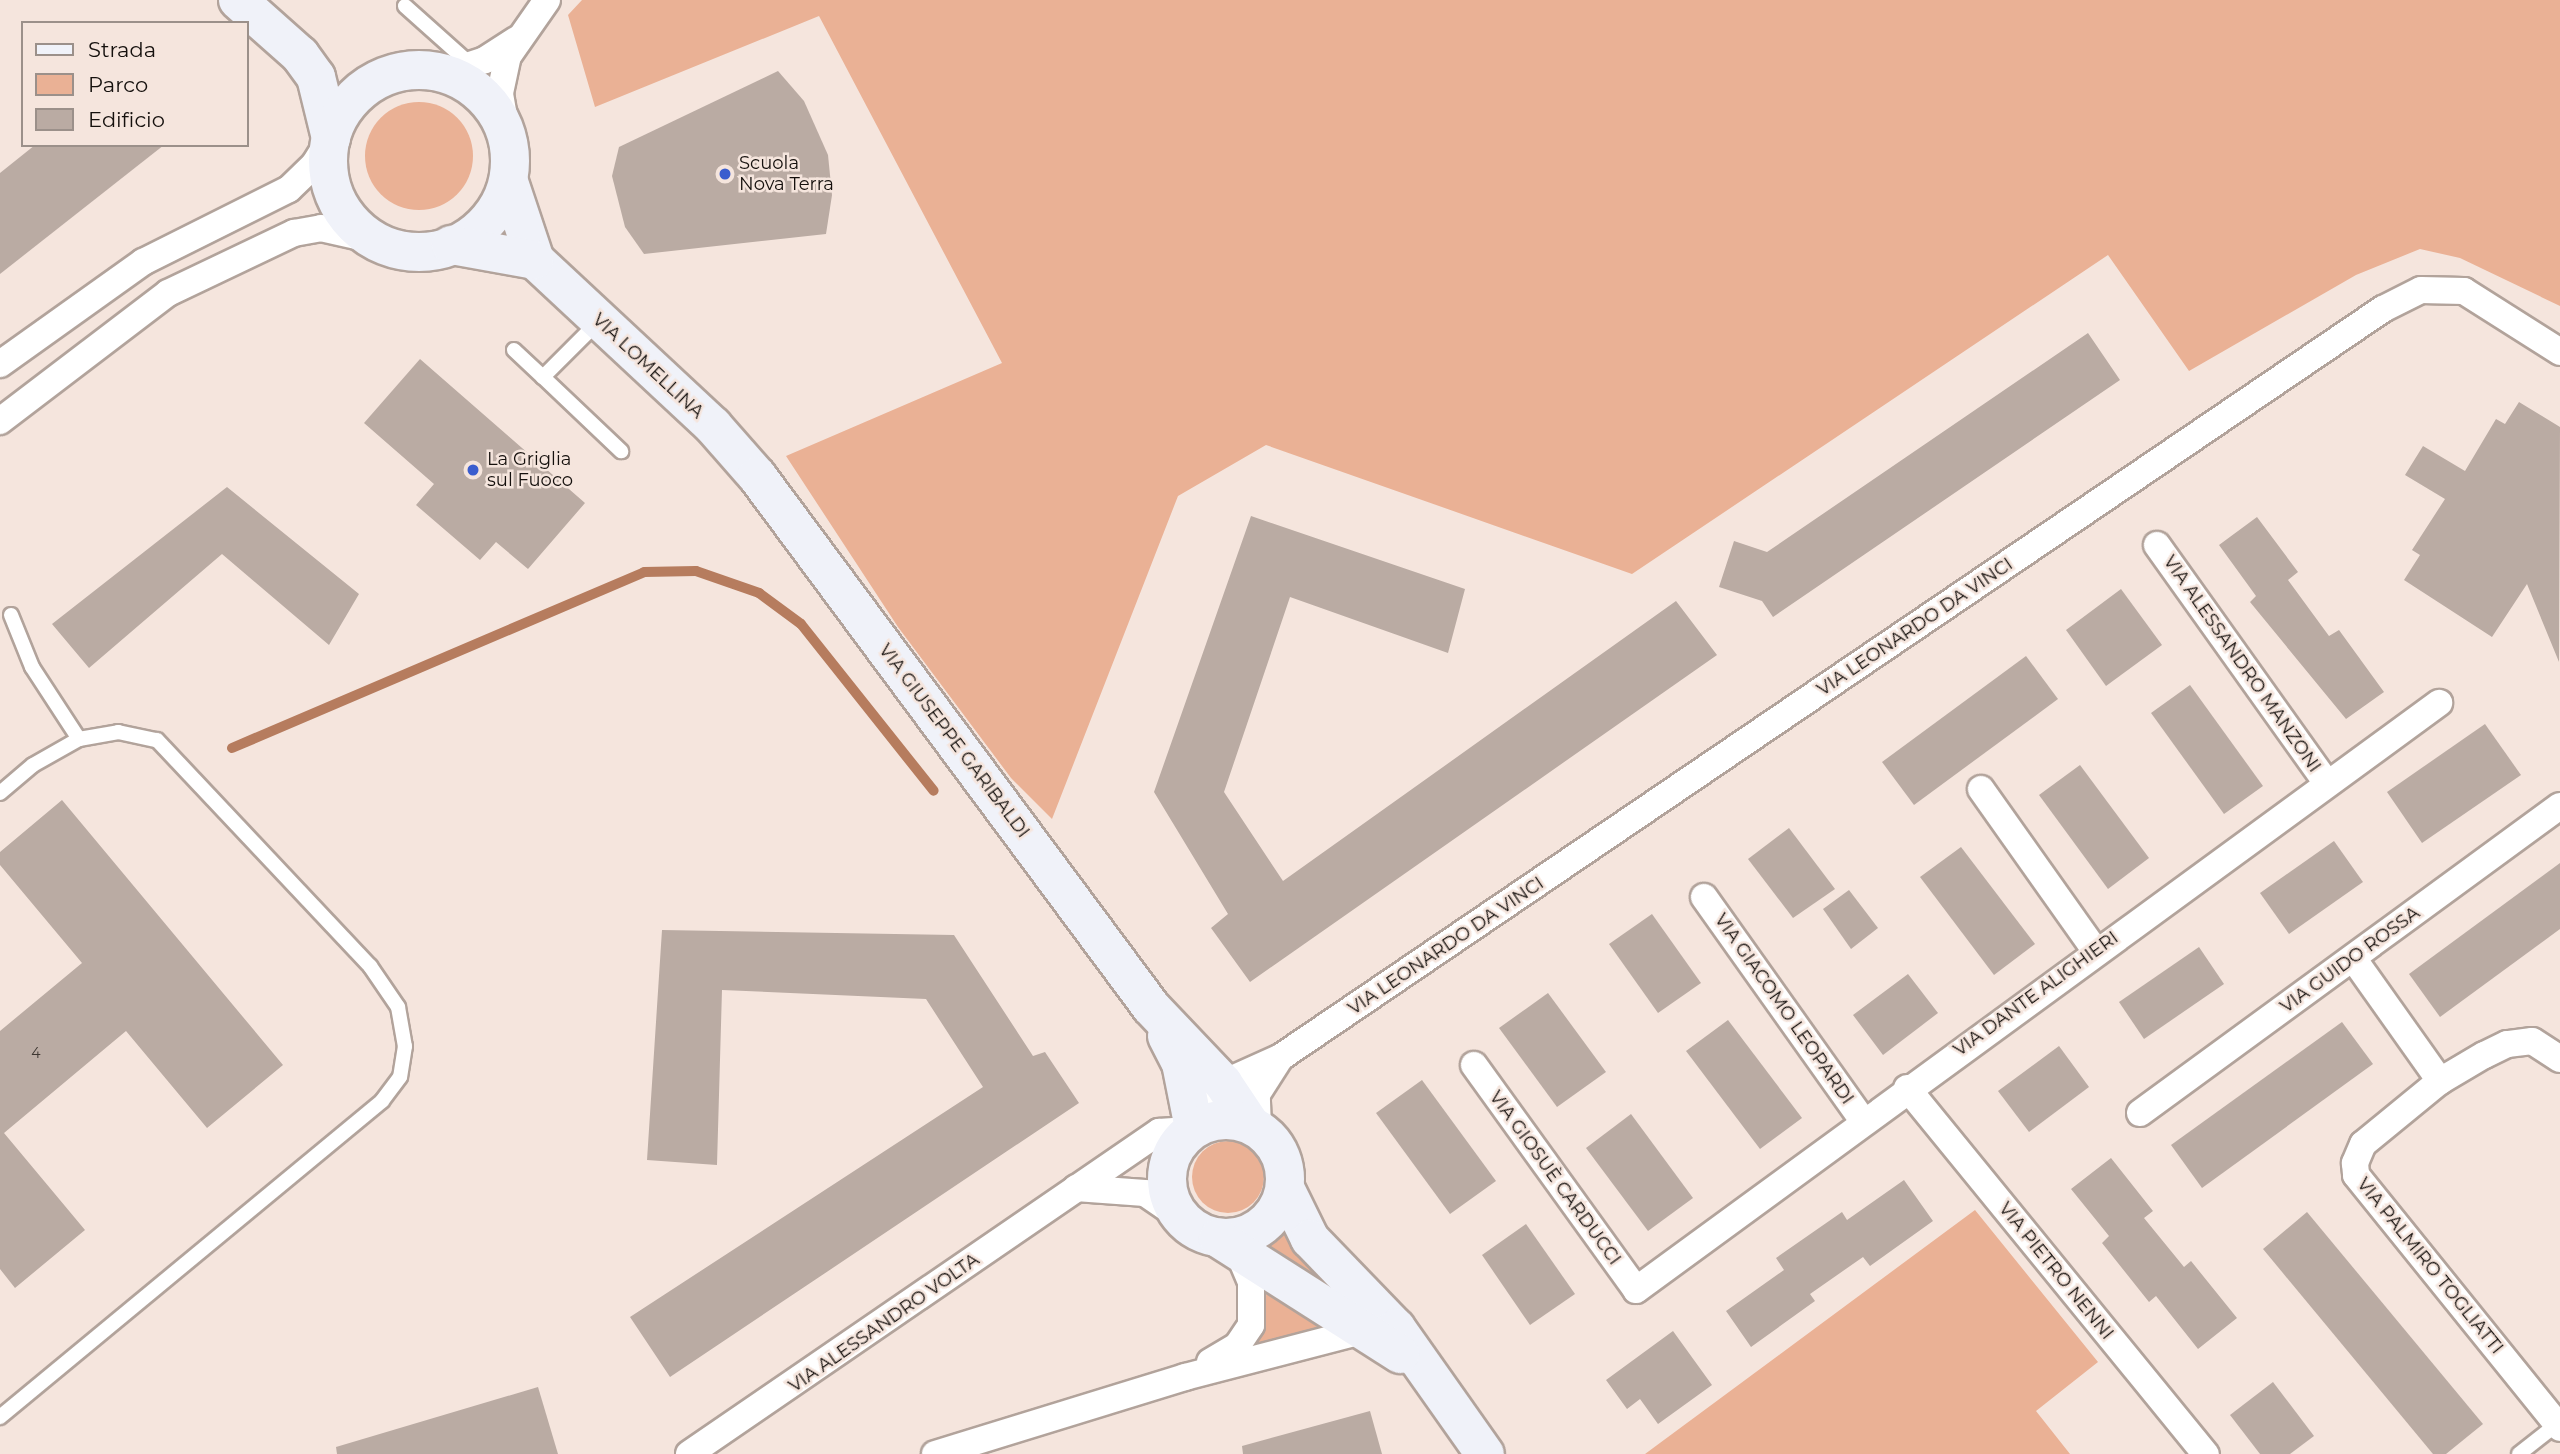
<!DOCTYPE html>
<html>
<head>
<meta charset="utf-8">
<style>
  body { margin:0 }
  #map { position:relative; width:2560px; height:1454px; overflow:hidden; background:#f5e5dd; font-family:Montserrat,sans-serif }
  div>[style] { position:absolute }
  .green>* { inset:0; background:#eab195 }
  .round { border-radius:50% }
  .stream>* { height:10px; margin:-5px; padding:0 5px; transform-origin:5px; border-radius:5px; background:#b67c5e }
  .building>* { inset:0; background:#baaba3 }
  .roads { filter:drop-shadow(2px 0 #b2a39b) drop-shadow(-2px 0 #b2a39b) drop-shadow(0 2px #b2a39b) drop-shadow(0 -2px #b2a39b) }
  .service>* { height:14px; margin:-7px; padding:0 7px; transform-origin:7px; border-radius:7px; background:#fff }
  .minor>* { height:26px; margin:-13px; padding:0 13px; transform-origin:13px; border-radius:13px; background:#fff }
  .secondary>* { height:38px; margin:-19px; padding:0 19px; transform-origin:19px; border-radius:19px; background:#f0f2f9 }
  .secondary>.ring { margin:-19px; padding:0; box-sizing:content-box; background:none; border:38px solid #f0f2f9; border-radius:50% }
  .dots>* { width:19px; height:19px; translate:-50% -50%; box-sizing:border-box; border:4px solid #f5e5dd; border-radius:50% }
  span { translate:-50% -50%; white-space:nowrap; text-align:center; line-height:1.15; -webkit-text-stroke:5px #f5e5dd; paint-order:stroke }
  .number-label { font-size:14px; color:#3e3732 }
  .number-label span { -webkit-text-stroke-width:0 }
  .poi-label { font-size:18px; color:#15100d }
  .left { translate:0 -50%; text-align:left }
  .street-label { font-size:18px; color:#15100d }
  .legend { position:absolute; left:21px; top:21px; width:228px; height:126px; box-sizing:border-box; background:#f5e5dd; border:2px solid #9b908a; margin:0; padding:9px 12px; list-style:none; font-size:21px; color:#15100d }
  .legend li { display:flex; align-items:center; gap:14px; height:35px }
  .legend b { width:35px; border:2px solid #9b908a }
</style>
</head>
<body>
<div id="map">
  <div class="green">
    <div style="clip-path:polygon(582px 0,2560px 0,2560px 306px,2460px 258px,2420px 249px,2356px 275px,2189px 371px,2108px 255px,1632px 574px,1266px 445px,1178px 496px,1052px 819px,1011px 778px,898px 627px,786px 456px,1002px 363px,819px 16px,595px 107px,568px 15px)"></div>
    <div class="round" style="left:365px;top:102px;width:108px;height:108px"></div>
    <div class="round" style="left:1192px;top:1141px;width:72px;height:72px"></div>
    <div style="clip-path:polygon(1975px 1210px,2098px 1362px,2036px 1411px,2070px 1454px,1645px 1454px)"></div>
    <div style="clip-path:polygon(1280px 1221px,1362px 1304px,1363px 1308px,1253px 1241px)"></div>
    <div style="clip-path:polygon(1267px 1283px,1333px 1325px,1251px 1349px,1264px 1324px)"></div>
  </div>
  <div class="stream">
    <div style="left:232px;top:748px;width:448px;rotate:-23.1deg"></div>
    <div style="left:644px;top:572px;width:52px;rotate:-1.1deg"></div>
    <div style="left:696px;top:571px;width:67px;rotate:19.2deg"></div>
    <div style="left:759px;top:593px;width:52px;rotate:36.4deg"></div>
    <div style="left:801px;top:624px;width:213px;rotate:51.5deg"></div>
  </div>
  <div class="building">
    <div style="clip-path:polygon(778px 71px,804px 101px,828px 155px,832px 195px,826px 234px,644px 254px,625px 227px,612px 176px,619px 147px)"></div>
    <div style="clip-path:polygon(35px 145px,164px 145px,0 274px,0 173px)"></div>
    <div style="clip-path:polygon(2088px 333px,2120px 380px,1773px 617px,1762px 601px,1719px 587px,1734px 541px,1767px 552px)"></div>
    <div style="clip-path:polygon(420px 359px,585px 503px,528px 569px,496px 542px,480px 560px,416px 505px,434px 484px,364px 423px)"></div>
    <div style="clip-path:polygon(2519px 402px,2560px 427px,2559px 662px,2527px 584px,2492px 637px,2404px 580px,2420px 555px,2412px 550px,2445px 499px,2405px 475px,2423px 446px,2465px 471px,2496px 419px,2505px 424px)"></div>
    <div style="clip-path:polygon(227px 487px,359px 594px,329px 645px,222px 554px,89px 668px,52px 624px)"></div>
    <div style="clip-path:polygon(1251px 516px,1465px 589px,1448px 653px,1290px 597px,1224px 792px,1283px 881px,1676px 601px,1717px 655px,1250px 982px,1211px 928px,1228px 914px,1154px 792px)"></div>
    <div style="clip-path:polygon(2257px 517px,2298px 572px,2288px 580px,2329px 636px,2339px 630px,2384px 692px,2346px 719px,2250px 602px,2256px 596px,2219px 545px)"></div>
    <div style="clip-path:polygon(2121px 589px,2162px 645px,2106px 686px,2066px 630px)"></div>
    <div style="clip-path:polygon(2026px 656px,2058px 699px,1914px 805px,1882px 762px)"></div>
    <div style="clip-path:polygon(2190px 685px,2263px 786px,2224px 814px,2151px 713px)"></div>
    <div style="clip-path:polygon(2485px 724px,2521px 775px,2422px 843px,2387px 792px)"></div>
    <div style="clip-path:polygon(2080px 765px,2149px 858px,2108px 889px,2039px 795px)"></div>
    <div style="clip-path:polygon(62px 800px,283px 1065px,207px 1128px,126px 1031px,4px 1133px,85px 1230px,15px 1288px,0 1269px,0 1031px,82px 963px,0 865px,0 852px)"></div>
    <div style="clip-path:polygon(1789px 828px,1835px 889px,1793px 918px,1748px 859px)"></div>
    <div style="clip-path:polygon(2334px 841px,2363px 882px,2289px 934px,2260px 893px)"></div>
    <div style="clip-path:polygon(1961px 847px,2035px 944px,1994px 975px,1920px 877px)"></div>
    <div style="clip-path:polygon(2560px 863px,2560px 929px,2440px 1017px,2409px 974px)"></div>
    <div style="clip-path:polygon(1849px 890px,1878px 928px,1851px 949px,1823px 909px)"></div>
    <div style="clip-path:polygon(1652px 914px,1701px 983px,1658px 1013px,1609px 944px)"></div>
    <div style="clip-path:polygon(662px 930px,954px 935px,1033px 1056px,1045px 1052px,1079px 1103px,670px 1377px,630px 1317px,983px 1087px,926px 999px,722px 990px,717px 1165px,647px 1160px)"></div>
    <div style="clip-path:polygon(2199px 947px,2224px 984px,2144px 1039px,2119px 1002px)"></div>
    <div style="clip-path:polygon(1908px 974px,1938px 1013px,1883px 1055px,1853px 1015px)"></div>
    <div style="clip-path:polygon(1548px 993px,1606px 1072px,1557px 1107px,1499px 1028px)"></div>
    <div style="clip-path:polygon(1728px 1020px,1802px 1118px,1760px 1149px,1686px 1051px)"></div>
    <div style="clip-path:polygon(2342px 1022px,2373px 1064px,2202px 1188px,2171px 1145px)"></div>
    <div style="clip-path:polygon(2059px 1046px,2089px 1087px,2029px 1132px,1998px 1091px)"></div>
    <div style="clip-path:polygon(1422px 1080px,1496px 1181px,1450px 1214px,1376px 1113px)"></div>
    <div style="clip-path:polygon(1631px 1114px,1693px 1198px,1648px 1231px,1586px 1148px)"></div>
    <div style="clip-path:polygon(2111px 1158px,2153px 1211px,2144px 1218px,2184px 1267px,2191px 1261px,2237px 1318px,2198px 1349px,2156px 1296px,2149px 1302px,2102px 1243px,2109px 1236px,2071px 1189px)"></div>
    <div style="clip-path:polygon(1904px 1180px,1933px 1221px,1870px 1266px,1863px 1257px,1810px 1294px,1815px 1301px,1751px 1347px,1726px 1311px,1784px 1270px,1776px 1258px,1842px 1212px,1847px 1220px)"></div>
    <div style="clip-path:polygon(2307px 1212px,2483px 1424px,2446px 1454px,2433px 1454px,2263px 1249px)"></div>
    <div style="clip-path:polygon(1526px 1224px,1575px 1294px,1530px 1325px,1482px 1255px)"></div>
    <div style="clip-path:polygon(1673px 1331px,1712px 1385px,1658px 1424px,1640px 1399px,1627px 1409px,1606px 1380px)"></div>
    <div style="clip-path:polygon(2273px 1382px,2314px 1436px,2290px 1454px,2260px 1454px,2230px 1415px)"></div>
    <div style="clip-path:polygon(538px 1387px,558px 1454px,337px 1454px,336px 1447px)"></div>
    <div style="clip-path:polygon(1370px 1411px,1382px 1454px,1243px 1454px,1242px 1446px)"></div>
  </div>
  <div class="roads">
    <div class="service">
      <div style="left:405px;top:6px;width:89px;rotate:41.8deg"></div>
      <div style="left:598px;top:322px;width:78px;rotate:135deg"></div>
      <div style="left:543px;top:377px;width:108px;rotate:43.5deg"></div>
      <div style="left:514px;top:350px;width:40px;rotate:43deg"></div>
      <div style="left:11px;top:615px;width:56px;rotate:68deg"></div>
      <div style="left:32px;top:667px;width:86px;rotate:56.9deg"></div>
      <div style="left:0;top:793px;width:43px;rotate:-40.3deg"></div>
      <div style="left:33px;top:765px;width:53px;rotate:-29.5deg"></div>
      <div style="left:79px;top:739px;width:40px;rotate:-10deg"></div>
      <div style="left:118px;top:732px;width:40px;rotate:12deg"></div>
      <div style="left:157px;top:740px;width:311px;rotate:46.7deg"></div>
      <div style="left:370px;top:966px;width:50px;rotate:55.7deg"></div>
      <div style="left:398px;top:1007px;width:40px;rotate:80deg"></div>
      <div style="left:405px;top:1046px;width:31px;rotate:99deg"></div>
      <div style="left:400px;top:1077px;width:30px;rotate:127deg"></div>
      <div style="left:382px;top:1101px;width:496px;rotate:140.4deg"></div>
      <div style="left:2519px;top:1454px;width:48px;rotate:-38.3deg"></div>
    </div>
    <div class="minor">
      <div style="left:445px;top:73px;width:42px;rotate:-18deg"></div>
      <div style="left:485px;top:60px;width:37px;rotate:-33deg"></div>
      <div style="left:506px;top:128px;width:36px;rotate:-100deg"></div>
      <div style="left:500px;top:93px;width:38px;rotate:-78deg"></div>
      <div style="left:508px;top:56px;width:68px;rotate:-55.1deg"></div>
      <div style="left:0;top:364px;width:176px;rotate:-35.5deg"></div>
      <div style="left:143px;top:262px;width:163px;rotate:-26.6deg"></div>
      <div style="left:289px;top:189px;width:35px;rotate:-44deg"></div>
      <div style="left:314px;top:165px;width:32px;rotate:-58deg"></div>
      <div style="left:0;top:421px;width:211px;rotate:-37.3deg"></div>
      <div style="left:168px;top:293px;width:140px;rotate:-25.5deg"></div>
      <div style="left:294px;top:233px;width:27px;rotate:-10deg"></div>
      <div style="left:321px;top:228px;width:49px;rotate:12.9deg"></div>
      <div style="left:2157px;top:545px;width:291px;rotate:54.5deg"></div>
      <div style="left:1981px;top:789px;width:197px;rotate:54.7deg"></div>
      <div style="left:1704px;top:897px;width:275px;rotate:54.6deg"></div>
      <div style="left:2353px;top:958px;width:151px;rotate:54.7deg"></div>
      <div style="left:2560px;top:1059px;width:33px;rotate:-147deg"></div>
      <div style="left:2532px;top:1041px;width:25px;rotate:173deg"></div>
      <div style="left:2507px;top:1044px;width:25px;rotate:154deg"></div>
      <div style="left:2484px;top:1055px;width:51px;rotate:149.4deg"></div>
      <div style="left:2440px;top:1081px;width:99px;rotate:140.7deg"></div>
      <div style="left:2363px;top:1144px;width:21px;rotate:113deg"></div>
      <div style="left:2355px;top:1163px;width:12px;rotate:85deg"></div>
      <div style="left:2356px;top:1175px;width:325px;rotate:51.1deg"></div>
      <div style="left:1474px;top:1065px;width:277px;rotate:54.2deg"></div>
      <div style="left:1636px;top:1290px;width:995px;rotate:-36.17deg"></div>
      <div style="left:1907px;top:1088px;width:473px;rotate:50.8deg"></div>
      <div style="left:2140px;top:1113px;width:520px;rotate:-36.17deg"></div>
      <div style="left:1207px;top:1123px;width:43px;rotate:-68.2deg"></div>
      <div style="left:1223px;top:1083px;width:64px;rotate:-24.1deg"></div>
      <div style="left:1281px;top:1057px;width:1332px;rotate:-34.17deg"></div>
      <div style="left:2383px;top:309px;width:42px;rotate:-26.6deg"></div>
      <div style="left:2421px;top:290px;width:43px;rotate:1.3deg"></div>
      <div style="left:2464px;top:291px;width:114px;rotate:32.4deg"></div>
      <div style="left:1258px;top:1130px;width:36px;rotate:-92deg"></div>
      <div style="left:1257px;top:1094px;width:43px;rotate:-57.4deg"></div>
      <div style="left:1076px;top:1188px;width:69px;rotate:4.1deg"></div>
      <div style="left:1145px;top:1193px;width:42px;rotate:34.4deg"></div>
      <div style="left:1210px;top:1362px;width:31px;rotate:-31deg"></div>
      <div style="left:1237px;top:1346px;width:25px;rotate:-56deg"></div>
      <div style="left:1251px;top:1325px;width:43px;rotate:-90deg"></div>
      <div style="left:1251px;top:1282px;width:34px;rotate:-113deg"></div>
      <div style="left:689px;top:1454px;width:570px;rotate:-34.42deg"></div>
      <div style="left:1159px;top:1132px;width:32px;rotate:-4deg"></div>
      <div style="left:935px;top:1454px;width:262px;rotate:-17.1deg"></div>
      <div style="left:1185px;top:1377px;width:186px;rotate:-14.6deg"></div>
    </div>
    <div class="secondary">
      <div style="left:238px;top:0;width:83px;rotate:41.6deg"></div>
      <div style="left:300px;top:55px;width:27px;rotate:54deg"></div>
      <div style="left:316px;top:77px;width:63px;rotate:76.2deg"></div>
      <div class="ring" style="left:328px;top:70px;width:144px;height:144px"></div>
      <div style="left:509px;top:182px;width:82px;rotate:71.6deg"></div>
      <div style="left:535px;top:260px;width:243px;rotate:43deg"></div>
      <div style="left:713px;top:426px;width:67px;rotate:48.7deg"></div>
      <div style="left:757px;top:476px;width:661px;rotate:53.42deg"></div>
      <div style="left:1151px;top:1007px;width:105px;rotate:46.5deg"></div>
      <div style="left:1223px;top:1083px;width:50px;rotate:56.3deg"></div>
      <div style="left:451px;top:245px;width:85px;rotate:10.1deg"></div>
      <div style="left:1167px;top:1036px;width:30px;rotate:63deg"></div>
      <div style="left:1181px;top:1063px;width:66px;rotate:78.7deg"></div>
      <div class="ring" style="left:1167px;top:1120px;width:80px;height:80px"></div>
      <div style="left:1285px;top:1188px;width:57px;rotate:63.9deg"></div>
      <div style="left:1310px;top:1239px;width:124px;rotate:46deg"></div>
      <div style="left:1396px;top:1328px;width:154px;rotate:54.8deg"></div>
      <div style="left:1218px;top:1238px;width:216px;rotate:32.5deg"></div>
    </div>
  </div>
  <div class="dots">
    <div style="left:725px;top:174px;background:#3b5dce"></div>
    <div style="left:473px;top:470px;background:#3b5dce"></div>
  </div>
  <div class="number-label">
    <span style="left:36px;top:1053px">4</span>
  </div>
  <div class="poi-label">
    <span class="left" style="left:739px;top:174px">Scuola<br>Nova Terra</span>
    <span class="left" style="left:487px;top:470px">La Griglia<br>sul Fuoco</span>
  </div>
  <div class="street-label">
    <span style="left:648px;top:366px;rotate:43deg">VIA LOMELLINA</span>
    <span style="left:1915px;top:627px;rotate:-34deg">VIA LEONARDO DA VINCI</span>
    <span style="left:2242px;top:664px;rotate:55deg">VIA ALESSANDRO MANZONI</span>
    <span style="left:954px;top:741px;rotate:53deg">VIA GIUSEPPE GARIBALDI</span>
    <span style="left:1446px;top:946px;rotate:-34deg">VIA LEONARDO DA VINCI</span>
    <span style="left:2350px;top:960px;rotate:-36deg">VIA GUIDO ROSSA</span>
    <span style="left:2036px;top:994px;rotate:-36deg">VIA DANTE ALIGHIERI</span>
    <span style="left:1784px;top:1009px;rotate:55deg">VIA GIACOMO LEOPARDI</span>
    <span style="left:1555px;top:1178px;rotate:54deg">VIA GIOSUÈ CARDUCCI</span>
    <span style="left:2430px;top:1266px;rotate:51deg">VIA PALMIRO TOGLIATTI</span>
    <span style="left:2056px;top:1271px;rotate:51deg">VIA PIETRO NENNI</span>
    <span style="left:884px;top:1323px;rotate:-35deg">VIA ALESSANDRO VOLTA</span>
  </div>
  <ul class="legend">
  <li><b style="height:9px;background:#f0f2f9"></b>Strada</li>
  <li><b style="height:19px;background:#eab195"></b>Parco</li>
  <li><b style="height:19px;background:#baaba3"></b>Edificio</li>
  </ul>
</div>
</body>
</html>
